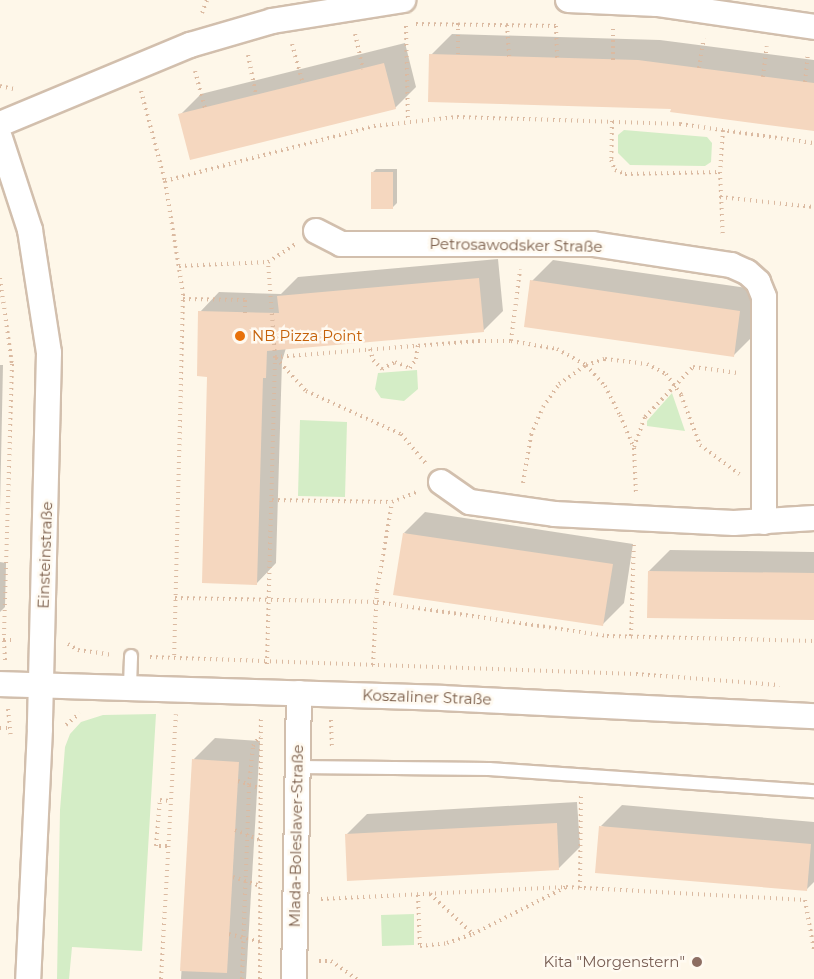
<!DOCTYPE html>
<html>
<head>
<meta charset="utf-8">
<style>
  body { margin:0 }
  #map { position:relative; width:814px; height:979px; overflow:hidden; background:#fef7e9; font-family:Montserrat,sans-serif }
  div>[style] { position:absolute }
  .green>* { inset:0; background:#d4edc6 }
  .shadow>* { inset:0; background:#0003 }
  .building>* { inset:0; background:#f5d7bf }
  .path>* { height:4px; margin-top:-2px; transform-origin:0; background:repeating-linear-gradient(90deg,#dbbaa1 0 1.5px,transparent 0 6px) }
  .roads { filter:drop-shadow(2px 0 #d2bfad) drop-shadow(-2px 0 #d2bfad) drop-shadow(0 2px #d2bfad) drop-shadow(0 -2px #d2bfad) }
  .service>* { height:12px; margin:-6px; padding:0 6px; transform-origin:6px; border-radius:6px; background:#fff }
  .minor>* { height:24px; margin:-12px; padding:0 12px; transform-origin:12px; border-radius:12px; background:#fff }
  .dots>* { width:16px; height:16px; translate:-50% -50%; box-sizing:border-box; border:3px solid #fffaf1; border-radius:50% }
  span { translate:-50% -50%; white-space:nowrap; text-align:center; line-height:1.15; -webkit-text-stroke:5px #fffaf1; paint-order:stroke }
  .street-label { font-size:15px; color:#7b5e4a }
  .food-label { font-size:15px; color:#c56008 }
  .left { translate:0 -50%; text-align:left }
  .education-label { font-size:15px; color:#785e54 }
  .right { translate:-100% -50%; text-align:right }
</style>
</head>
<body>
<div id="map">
  <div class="green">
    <div style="clip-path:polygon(624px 130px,707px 137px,712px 143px,711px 162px,705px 166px,630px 165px,618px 153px,618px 135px)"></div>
    <div style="clip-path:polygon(417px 370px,418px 389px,404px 401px,381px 398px,375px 389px,378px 373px)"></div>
    <div style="clip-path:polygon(672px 393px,685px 431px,647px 426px,647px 421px)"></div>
    <div style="clip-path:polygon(300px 420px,347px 422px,345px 497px,298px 496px)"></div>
    <div style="clip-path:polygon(156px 714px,142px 951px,72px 947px,69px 979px,57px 979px,60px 810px,65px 747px,70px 734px,81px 722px,103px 715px)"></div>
    <div style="clip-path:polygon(414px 914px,414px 945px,382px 946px,381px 915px)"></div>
  </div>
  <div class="shadow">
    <div style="clip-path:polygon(452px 34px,660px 40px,814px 60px,814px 129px,431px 55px)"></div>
    <div style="clip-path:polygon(405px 43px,416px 87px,395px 108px,180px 115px,201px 94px)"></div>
    <div style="clip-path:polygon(376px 169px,397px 169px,397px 203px,393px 207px,372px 173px)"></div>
    <div style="clip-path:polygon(498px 259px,503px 311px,483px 331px,286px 348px,282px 361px,276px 563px,257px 583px,209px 375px,200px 312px,219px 292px,281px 294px,298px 277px)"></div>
    <div style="clip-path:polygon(553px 260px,761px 290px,754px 335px,733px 356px,532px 281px)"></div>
    <div style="clip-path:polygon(0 365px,3px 365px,0 509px)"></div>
    <div style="clip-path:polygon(425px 512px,633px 544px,624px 603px,603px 624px,404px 533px)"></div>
    <div style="clip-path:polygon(670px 550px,814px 552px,814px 619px,649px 571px)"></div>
    <div style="clip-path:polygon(0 562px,6px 563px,5px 607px,0 612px)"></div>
    <div style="clip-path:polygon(215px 738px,260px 741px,246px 979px,181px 979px,194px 759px)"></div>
    <div style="clip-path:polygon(577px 802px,580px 847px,559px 868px,346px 835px,367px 814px)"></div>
    <div style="clip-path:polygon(622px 805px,814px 822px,814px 882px,807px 889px,601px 826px)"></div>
  </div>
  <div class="building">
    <div style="clip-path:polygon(429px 54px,638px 60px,814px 83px,814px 131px,670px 112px,671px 109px,428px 102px)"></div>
    <div style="clip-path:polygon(384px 63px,396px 109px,190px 160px,178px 114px)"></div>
    <div style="clip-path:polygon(371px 172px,393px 172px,393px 209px,371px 209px)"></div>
    <div style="clip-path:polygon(479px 278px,484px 332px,267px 351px,266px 378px,263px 378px,257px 585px,202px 583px,207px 377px,197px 376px,198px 311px,279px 313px,277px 296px)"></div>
    <div style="clip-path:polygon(530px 280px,740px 311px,734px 357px,524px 327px)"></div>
    <div style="clip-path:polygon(403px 533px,613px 564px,603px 626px,393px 595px)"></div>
    <div style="clip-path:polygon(648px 571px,814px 573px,814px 620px,647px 618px)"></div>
    <div style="clip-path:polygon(192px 759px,239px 762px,227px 973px,180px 971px)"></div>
    <div style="clip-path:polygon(557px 823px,559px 870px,347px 881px,345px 834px)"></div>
    <div style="clip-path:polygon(599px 826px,811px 844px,807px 891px,595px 873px)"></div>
  </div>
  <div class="path">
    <div style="left:202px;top:13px;width:14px;rotate:-69deg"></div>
    <div style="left:458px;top:23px;width:32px;rotate:90deg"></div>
    <div style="left:416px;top:24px;width:143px;rotate:0.8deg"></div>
    <div style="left:507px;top:25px;width:32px;rotate:86deg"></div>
    <div style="left:406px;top:26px;width:95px;rotate:88.8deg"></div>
    <div style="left:556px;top:26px;width:32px;rotate:88deg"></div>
    <div style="left:355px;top:34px;width:36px;rotate:77deg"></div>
    <div style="left:292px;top:44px;width:41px;rotate:74.6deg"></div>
    <div style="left:248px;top:55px;width:41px;rotate:78.7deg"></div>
    <div style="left:613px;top:60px;width:31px;rotate:-90deg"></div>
    <div style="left:699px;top:68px;width:30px;rotate:-81deg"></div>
    <div style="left:195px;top:71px;width:38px;rotate:75deg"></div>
    <div style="left:763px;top:77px;width:31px;rotate:-83deg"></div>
    <div style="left:805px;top:82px;width:29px;rotate:-84deg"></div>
    <div style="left:0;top:86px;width:14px;rotate:12deg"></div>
    <div style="left:141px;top:91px;width:93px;rotate:75.1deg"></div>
    <div style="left:165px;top:181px;width:114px;rotate:80.9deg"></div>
    <div style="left:183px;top:294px;width:364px;rotate:91.4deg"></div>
    <div style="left:612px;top:121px;width:39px;rotate:91deg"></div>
    <div style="left:611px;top:160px;width:11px;rotate:68deg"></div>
    <div style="left:615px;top:170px;width:11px;rotate:22deg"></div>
    <div style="left:625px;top:174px;width:95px;rotate:-1.2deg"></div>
    <div style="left:723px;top:130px;width:42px;rotate:94.1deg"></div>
    <div style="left:720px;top:172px;width:65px;rotate:87.4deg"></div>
    <div style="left:165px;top:181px;width:216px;rotate:-14.7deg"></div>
    <div style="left:374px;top:126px;width:83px;rotate:-6.2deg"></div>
    <div style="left:457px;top:117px;width:223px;rotate:1.8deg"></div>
    <div style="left:680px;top:124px;width:135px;rotate:8.1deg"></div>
    <div style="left:720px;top:197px;width:95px;rotate:6.1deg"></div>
    <div style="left:179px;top:266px;width:89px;rotate:-2.6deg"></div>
    <div style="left:268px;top:262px;width:33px;rotate:-33deg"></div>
    <div style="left:0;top:278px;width:87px;rotate:82.1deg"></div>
    <div style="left:12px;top:364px;width:276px;rotate:91.7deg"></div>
    <div style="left:4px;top:640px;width:4px;rotate:180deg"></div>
    <div style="left:183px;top:299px;width:62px;rotate:0.9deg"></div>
    <div style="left:245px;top:300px;width:13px;rotate:90deg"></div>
    <div style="left:511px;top:341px;width:72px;rotate:-82.8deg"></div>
    <div style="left:370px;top:349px;width:11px;rotate:75deg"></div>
    <div style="left:373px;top:360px;width:13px;rotate:45deg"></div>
    <div style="left:382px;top:369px;width:15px;rotate:-28deg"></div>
    <div style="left:395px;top:362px;width:16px;rotate:22deg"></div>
    <div style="left:410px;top:368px;width:11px;rotate:-56deg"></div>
    <div style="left:416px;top:359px;width:14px;rotate:-82deg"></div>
    <div style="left:275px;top:357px;width:205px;rotate:-4.5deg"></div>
    <div style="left:479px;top:341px;width:32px"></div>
    <div style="left:511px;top:341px;width:47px;rotate:9.9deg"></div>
    <div style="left:557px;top:349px;width:33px;rotate:29deg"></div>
    <div style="left:586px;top:365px;width:28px;rotate:48deg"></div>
    <div style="left:605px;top:386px;width:33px;rotate:63deg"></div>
    <div style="left:620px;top:415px;width:36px;rotate:67deg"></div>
    <div style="left:634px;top:448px;width:45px;rotate:87.5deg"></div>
    <div style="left:276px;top:358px;width:45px;rotate:47.7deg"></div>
    <div style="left:306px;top:391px;width:104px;rotate:24.4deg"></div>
    <div style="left:401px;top:434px;width:39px;rotate:50deg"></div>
    <div style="left:634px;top:447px;width:32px;rotate:-70deg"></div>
    <div style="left:645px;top:417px;width:69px;rotate:-46.2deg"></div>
    <div style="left:693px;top:367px;width:46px;rotate:7.4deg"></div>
    <div style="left:523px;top:483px;width:49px;rotate:-80.5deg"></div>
    <div style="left:531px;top:435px;width:30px;rotate:-67deg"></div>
    <div style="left:543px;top:407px;width:28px;rotate:-55deg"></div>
    <div style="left:559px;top:384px;width:33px;rotate:-35deg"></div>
    <div style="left:586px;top:365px;width:20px;rotate:-18deg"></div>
    <div style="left:605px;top:359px;width:42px;rotate:6.8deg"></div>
    <div style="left:647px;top:364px;width:21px;rotate:28deg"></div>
    <div style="left:666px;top:374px;width:26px;rotate:54deg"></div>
    <div style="left:681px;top:395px;width:53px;rotate:69.2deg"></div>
    <div style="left:700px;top:445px;width:49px;rotate:36.6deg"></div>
    <div style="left:272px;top:500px;width:120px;rotate:1deg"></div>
    <div style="left:392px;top:502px;width:27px;rotate:-22deg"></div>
    <div style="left:175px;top:598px;width:202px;rotate:1.1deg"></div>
    <div style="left:377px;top:602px;width:232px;rotate:8.4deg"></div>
    <div style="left:607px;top:636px;width:207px;rotate:1.4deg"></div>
    <div style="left:631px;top:636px;width:94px;rotate:-88.2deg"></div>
    <div style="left:68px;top:644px;width:12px;rotate:31deg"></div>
    <div style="left:78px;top:650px;width:34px;rotate:8deg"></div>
    <div style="left:150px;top:657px;width:486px;rotate:2deg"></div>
    <div style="left:636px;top:674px;width:144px;rotate:4.4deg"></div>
    <div style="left:5px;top:660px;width:20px;rotate:-93deg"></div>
    <div style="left:4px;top:640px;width:12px"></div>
    <div style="left:267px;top:664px;width:307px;rotate:-88.5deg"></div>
    <div style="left:275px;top:357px;width:95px;rotate:-94.2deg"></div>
    <div style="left:373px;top:665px;width:74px;rotate:-86.9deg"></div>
    <div style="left:377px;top:591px;width:90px;rotate:-80.4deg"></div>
    <div style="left:8px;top:709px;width:29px;rotate:84deg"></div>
    <div style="left:331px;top:720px;width:28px;rotate:88deg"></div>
    <div style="left:66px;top:725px;width:18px;rotate:-41deg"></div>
    <div style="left:0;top:728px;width:11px"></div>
    <div style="left:238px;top:781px;width:23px;rotate:18deg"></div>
    <div style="left:235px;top:830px;width:27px;rotate:22deg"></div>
    <div style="left:167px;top:846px;width:11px;rotate:180deg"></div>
    <div style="left:156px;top:846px;width:46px;rotate:-85deg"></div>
    <div style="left:160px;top:800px;width:10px;rotate:6deg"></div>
    <div style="left:233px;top:877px;width:28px;rotate:18deg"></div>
    <div style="left:580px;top:888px;width:93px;rotate:-89.4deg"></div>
    <div style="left:430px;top:894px;width:59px;rotate:42.9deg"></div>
    <div style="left:418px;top:895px;width:51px;rotate:87.8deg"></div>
    <div style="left:420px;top:946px;width:27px;rotate:-6deg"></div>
    <div style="left:447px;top:943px;width:28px;rotate:-19deg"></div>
    <div style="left:473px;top:934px;width:104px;rotate:-26.8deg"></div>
    <div style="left:321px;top:899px;width:245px;rotate:-2.8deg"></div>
    <div style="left:566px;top:887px;width:239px;rotate:3.1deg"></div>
    <div style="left:805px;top:900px;width:51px;rotate:79.8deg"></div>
    <div style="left:229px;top:934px;width:32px;rotate:14deg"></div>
    <div style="left:319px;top:961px;width:12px"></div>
    <div style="left:331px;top:961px;width:32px;rotate:35deg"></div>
    <div style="left:161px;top:979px;width:265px;rotate:-86.8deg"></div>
    <div style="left:242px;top:979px;width:194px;rotate:-87.9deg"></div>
    <div style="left:249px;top:785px;width:39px;rotate:-84deg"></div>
    <div style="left:253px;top:746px;width:12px;rotate:-55deg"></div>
    <div style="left:260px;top:979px;width:260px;rotate:-89.8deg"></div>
  </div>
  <div class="roads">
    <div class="service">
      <div style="left:130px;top:686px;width:30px;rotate:-88deg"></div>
      <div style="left:298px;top:767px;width:191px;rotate:0.6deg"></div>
      <div style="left:489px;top:769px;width:326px;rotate:3.9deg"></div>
    </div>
    <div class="minor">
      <div style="left:568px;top:0;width:89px;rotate:2.6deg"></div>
      <div style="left:657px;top:4px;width:159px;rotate:8.3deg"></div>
      <div style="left:0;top:124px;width:206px;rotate:-22.6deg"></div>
      <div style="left:190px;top:45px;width:85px;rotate:-16.3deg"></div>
      <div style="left:272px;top:21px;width:133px;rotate:-9.1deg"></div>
      <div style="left:0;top:138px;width:97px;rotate:71.9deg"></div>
      <div style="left:30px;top:230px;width:124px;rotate:81.2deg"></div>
      <div style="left:49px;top:353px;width:376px;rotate:91.4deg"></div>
      <div style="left:40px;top:729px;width:250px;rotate:92.7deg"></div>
      <div style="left:316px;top:231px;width:28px;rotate:27deg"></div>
      <div style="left:341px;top:244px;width:252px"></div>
      <div style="left:593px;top:244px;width:140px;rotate:8.7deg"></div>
      <div style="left:731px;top:265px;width:17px;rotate:24deg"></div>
      <div style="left:747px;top:272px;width:15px;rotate:42deg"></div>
      <div style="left:758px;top:282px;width:16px;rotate:68deg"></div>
      <div style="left:764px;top:297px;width:225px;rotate:90deg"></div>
      <div style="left:441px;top:482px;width:35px;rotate:35deg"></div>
      <div style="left:470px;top:502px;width:85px;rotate:8.1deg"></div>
      <div style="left:554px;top:514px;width:180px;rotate:2.9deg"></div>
      <div style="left:734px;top:523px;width:80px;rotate:-3.6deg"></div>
      <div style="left:0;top:684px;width:443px;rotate:1.8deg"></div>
      <div style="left:443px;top:698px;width:371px;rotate:2.8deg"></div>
      <div style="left:294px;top:979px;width:286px;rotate:-89deg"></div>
    </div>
  </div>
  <div class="dots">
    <div style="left:240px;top:336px;background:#e8710a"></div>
    <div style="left:697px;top:962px;background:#8d6e63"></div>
  </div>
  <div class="street-label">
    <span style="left:516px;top:245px;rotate:1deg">Petrosawodsker Straße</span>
    <span style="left:45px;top:555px;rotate:-88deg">Einsteinstraße</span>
    <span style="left:427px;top:697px;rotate:2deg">Koszaliner Straße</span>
    <span style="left:296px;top:836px;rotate:-89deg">Mlada-Boleslaver-Straße</span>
  </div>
  <div class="food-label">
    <span class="left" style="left:252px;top:336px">NB Pizza Point</span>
  </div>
  <div class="education-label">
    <span class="right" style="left:685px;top:962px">Kita "Morgenstern"</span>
  </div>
</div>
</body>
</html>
